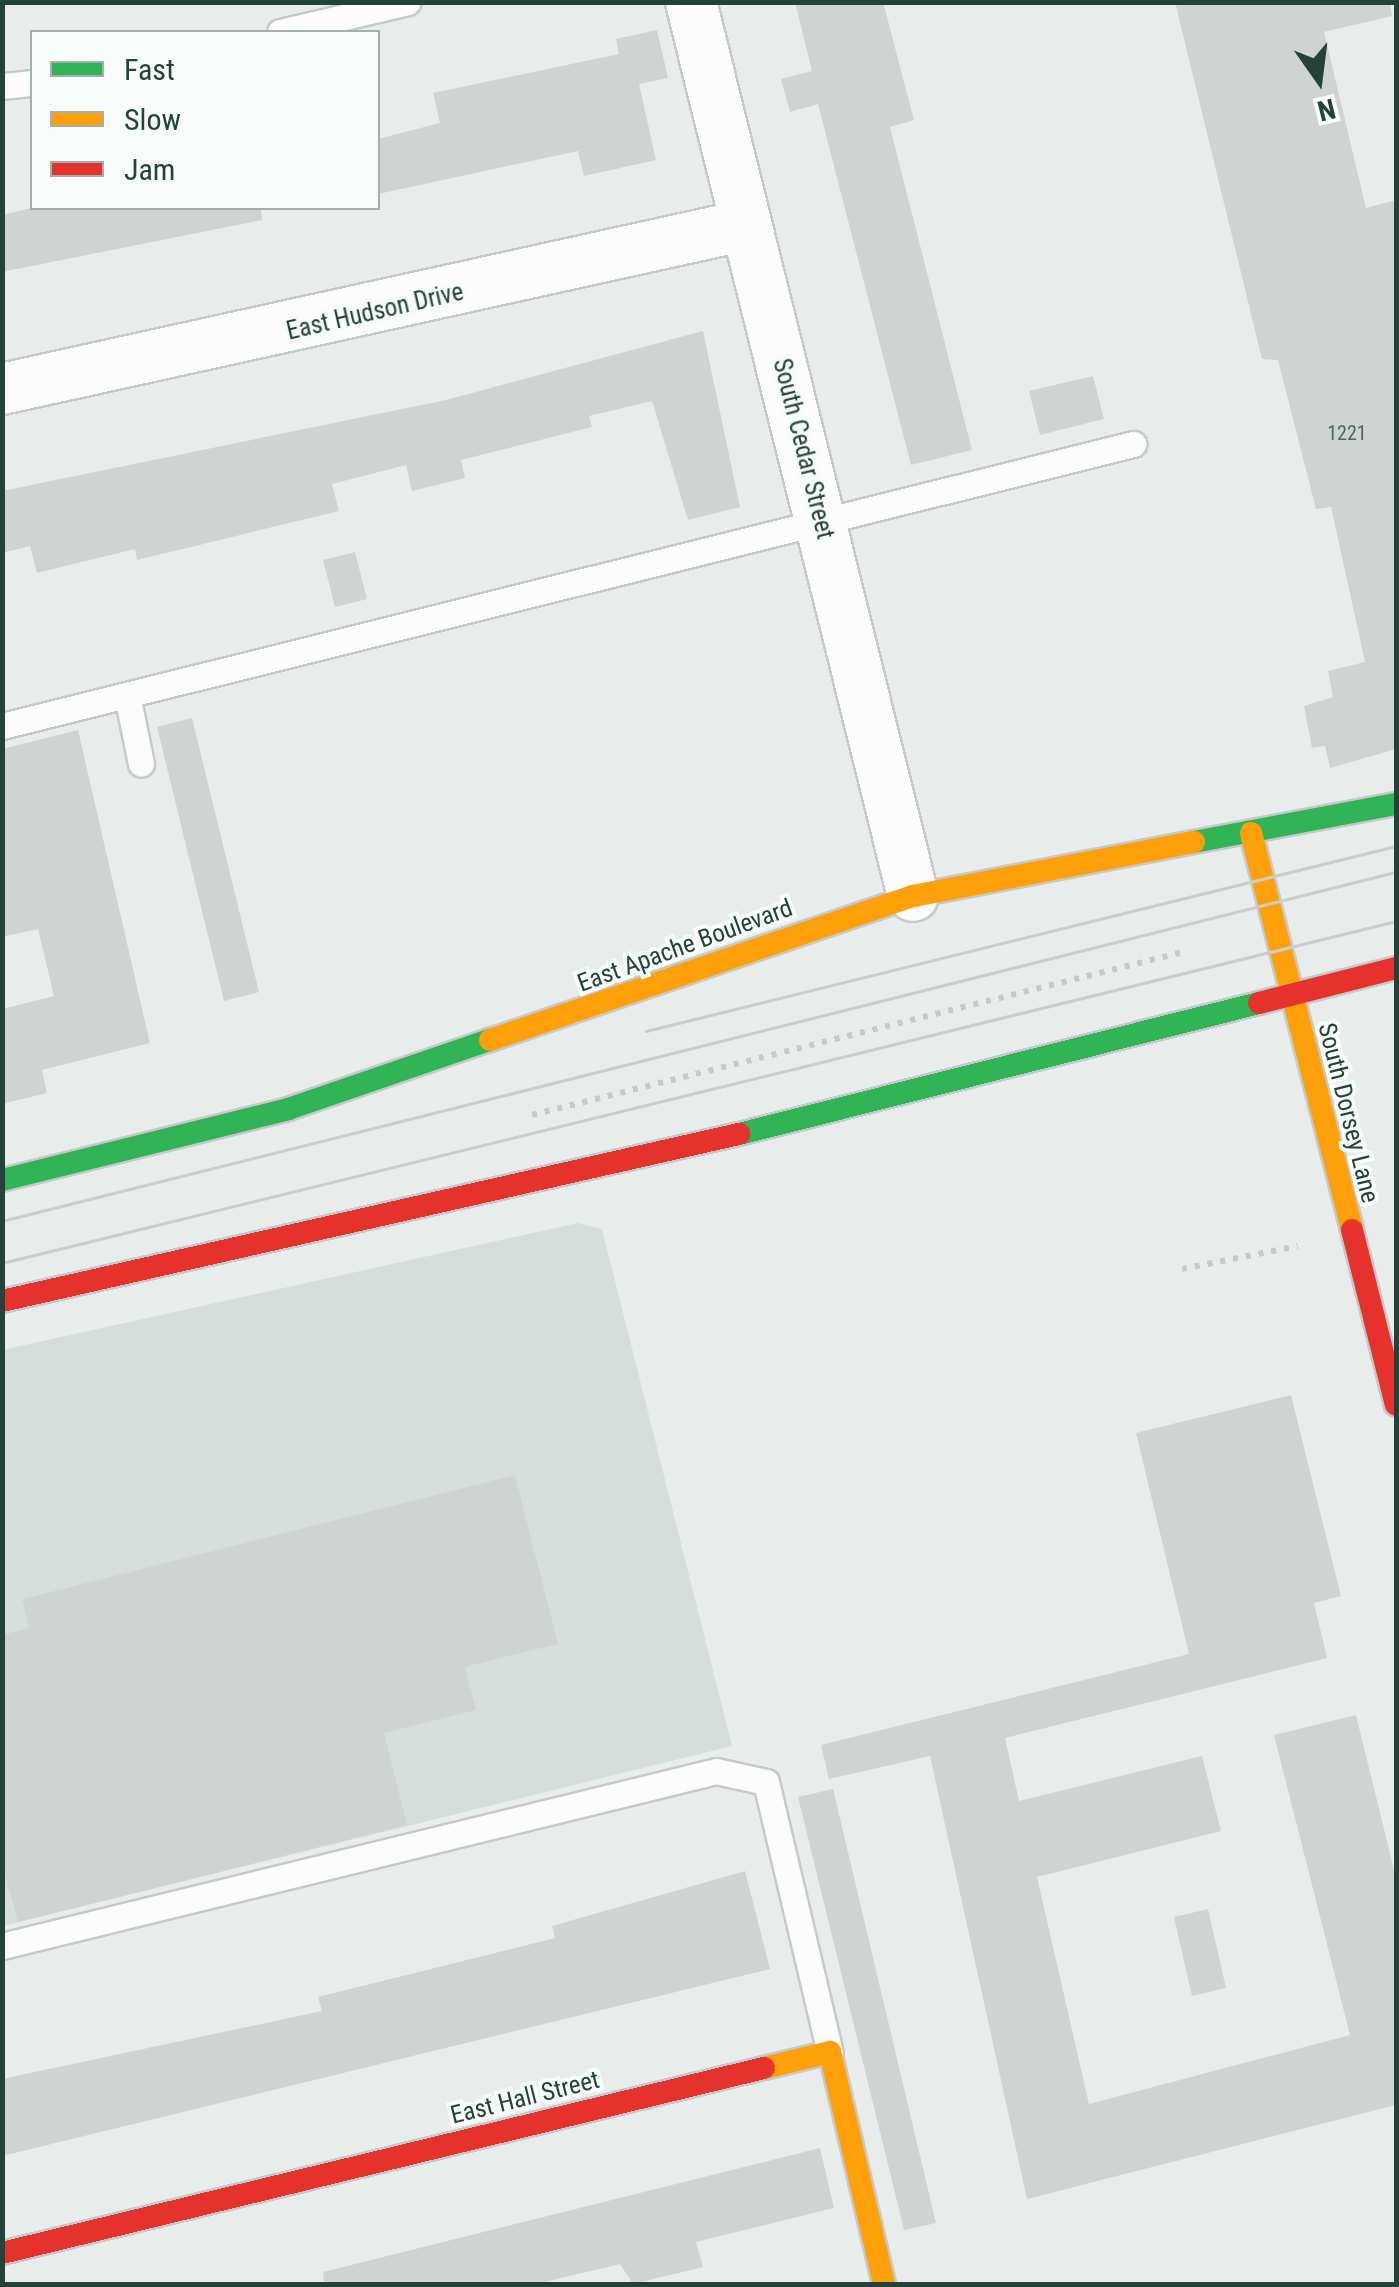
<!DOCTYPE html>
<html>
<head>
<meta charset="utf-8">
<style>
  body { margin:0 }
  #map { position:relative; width:1399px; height:2287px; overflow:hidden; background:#e8edeb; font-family:"Roboto Condensed",sans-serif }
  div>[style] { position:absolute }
  .built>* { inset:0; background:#d6dedb }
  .building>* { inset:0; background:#cfd4d2 }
  .path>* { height:6px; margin-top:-3px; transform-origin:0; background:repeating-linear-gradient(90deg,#c3ccca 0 5px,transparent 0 13px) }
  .roads { filter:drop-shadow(2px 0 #c5cac8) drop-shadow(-2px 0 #c5cac8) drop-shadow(0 2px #c5cac8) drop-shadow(0 -2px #c5cac8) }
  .lane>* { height:25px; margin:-12.5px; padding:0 12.5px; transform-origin:12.5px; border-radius:12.5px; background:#fcfcfc }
  .street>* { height:50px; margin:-25px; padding:0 25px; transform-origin:25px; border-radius:25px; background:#fcfcfc }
  .fast>* { height:22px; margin:-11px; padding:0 11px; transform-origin:11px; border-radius:11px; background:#30b455 }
  .slow>* { height:22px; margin:-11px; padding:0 11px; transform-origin:11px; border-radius:11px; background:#ff9f0a }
  .jam>* { height:22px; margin:-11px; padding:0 11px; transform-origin:11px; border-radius:11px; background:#e5322d }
  .tram>* { height:2.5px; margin:-1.25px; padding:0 1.25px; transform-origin:1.25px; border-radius:1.25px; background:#c9cdcc }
  span { translate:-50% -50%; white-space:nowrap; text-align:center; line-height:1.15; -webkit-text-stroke:8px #f7fbf9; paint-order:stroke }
  .number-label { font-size:20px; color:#506761 }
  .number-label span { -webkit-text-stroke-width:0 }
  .street-label { font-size:25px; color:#24423a }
  .frame { position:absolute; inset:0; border:5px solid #24423a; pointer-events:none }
  .legend { position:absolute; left:30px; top:30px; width:350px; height:180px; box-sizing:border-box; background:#f7fbf9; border:2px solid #a3b1ad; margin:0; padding:12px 18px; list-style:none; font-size:30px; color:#24423a }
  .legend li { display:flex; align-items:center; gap:20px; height:50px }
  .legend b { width:50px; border:2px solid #a3b1ad }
  .north { position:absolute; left:1269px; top:30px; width:100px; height:100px; -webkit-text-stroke:8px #f7fbf9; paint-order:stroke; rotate:166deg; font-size:28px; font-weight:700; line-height:40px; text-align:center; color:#24423a }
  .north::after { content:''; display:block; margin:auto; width:35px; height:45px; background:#24423a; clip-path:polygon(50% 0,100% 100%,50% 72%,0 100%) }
</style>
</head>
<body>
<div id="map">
  <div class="built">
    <div style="clip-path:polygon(578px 1223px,602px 1229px,732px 1746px,3px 1926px,2px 1350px)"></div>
  </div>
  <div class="building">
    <div style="clip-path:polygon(795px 2px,883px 2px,914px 120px,890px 127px,972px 450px,911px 465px,818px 104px,790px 112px,781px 79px,812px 71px)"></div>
    <div style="clip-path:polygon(1175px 2px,1390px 2px,1392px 16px,1324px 32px,1366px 208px,1396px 200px,1396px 749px,1330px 768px,1325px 746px,1312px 748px,1304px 706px,1333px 697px,1328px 671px,1365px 662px,1331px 507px,1316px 509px,1278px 360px,1262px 359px)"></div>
    <div style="clip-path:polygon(657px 30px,668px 78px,639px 84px,656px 160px,584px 176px,578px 151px,378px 194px,378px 139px,440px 123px,433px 93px,619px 54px,616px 39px)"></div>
    <div style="clip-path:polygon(31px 208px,261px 208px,262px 220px,2px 272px,2px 215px)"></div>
    <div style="clip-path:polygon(703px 331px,740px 507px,688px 520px,652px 401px,589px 416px,592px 427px,461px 460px,465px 478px,412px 491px,406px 465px,332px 484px,339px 511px,137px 560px,135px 549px,37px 573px,30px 546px,2px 553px,2px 491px,446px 400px)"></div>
    <div style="clip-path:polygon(1093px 376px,1104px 419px,1040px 435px,1029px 391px)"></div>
    <div style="clip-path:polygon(355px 552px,367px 599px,335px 607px,323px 560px)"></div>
    <div style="clip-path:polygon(192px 718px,259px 992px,224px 1001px,157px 727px)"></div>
    <div style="clip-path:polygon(78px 730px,150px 1043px,42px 1070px,47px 1093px,2px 1104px,2px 1009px,54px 996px,38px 929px,2px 937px,2px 749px)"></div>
    <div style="clip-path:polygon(1291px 1395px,1341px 1596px,1314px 1603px,1327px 1658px,1005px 1738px,1019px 1801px,1202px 1756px,1221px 1831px,1037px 1877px,1089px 2104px,1350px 2035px,1274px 1735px,1356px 1715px,1396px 1878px,1396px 2105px,1027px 2199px,930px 1756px,829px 1779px,821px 1745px,1189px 1654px,1136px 1433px)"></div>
    <div style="clip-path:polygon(515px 1475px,558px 1644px,465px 1667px,476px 1710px,384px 1733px,407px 1825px,18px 1922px,2px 1863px,2px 1635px,29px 1628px,22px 1599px)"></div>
    <div style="clip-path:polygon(833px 1789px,936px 2223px,904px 2230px,798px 1797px)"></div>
    <div style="clip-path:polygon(745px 1871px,770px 1969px,2px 2156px,2px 2079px,322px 2011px,318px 1997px,555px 1938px,552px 1926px)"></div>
    <div style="clip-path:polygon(1208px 1909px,1226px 1988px,1192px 1996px,1174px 1917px)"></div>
    <div style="clip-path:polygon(820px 2148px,834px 2208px,696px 2242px,703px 2267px,633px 2284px,620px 2264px,536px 2284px,324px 2284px,323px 2272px)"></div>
  </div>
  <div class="path">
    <div style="left:532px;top:1115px;width:671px;rotate:-14.06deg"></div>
    <div style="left:1182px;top:1269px;width:118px;rotate:-11.2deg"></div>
  </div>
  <div class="roads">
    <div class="lane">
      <div style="left:280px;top:32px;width:131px;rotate:-13.2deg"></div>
      <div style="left:2px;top:86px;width:30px;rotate:-6deg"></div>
      <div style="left:127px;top:695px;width:70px;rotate:78.5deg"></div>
      <div style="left:2px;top:726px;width:1166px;rotate:-14deg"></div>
      <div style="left:2px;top:1946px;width:735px;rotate:-13.77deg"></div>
      <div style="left:716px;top:1771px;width:51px;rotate:12.4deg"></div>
      <div style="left:766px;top:1782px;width:277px;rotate:76.7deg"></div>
    </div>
    <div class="street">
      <div style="left:691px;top:2px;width:921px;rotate:76.05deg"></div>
      <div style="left:2px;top:389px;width:762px;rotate:-12.43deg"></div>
    </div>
    <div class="fast">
      <div style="left:1194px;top:842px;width:206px;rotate:-10.7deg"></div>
      <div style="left:739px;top:1134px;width:536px;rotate:-14.14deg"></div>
      <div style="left:2px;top:1180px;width:295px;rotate:-13.9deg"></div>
      <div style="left:288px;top:1109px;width:213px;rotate:-18.9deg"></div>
    </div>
    <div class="slow">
      <div style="left:1251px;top:833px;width:410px;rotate:75.7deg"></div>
      <div style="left:490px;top:1040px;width:447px;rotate:-18.8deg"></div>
      <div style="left:913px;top:896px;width:286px;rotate:-10.9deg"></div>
      <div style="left:764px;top:2068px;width:68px;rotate:-13.6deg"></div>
      <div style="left:830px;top:2052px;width:238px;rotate:76.9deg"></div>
    </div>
    <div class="jam">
      <div style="left:1259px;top:1003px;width:141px;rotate:-14.3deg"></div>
      <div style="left:1352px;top:1230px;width:180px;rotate:75.9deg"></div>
      <div style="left:2px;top:1301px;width:756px;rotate:-12.77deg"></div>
      <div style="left:2px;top:2253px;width:784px;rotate:-13.65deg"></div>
    </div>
  </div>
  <div class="tram">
    <div style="left:646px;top:1031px;width:772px;rotate:-13.86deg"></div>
    <div style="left:2px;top:1221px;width:1437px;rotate:-14.06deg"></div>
    <div style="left:2px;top:1263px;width:1435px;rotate:-13.78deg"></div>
  </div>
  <div class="number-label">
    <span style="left:1347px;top:433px">1221</span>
  </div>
  <div class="street-label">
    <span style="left:375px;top:312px;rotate:-13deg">East Hudson Drive</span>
    <span style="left:803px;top:449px;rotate:76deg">South Cedar Street</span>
    <span style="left:685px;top:946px;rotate:-20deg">East Apache Boulevard</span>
    <span style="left:1348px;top:1113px;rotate:76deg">South Dorsey Lane</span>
    <span style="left:525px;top:2098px;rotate:-14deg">East Hall Street</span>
  </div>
  <div class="frame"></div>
  <ul class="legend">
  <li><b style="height:12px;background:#30b455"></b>Fast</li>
  <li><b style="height:12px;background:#ff9f0a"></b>Slow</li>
  <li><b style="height:12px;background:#e5322d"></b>Jam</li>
  </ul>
  <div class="north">N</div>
</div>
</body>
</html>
